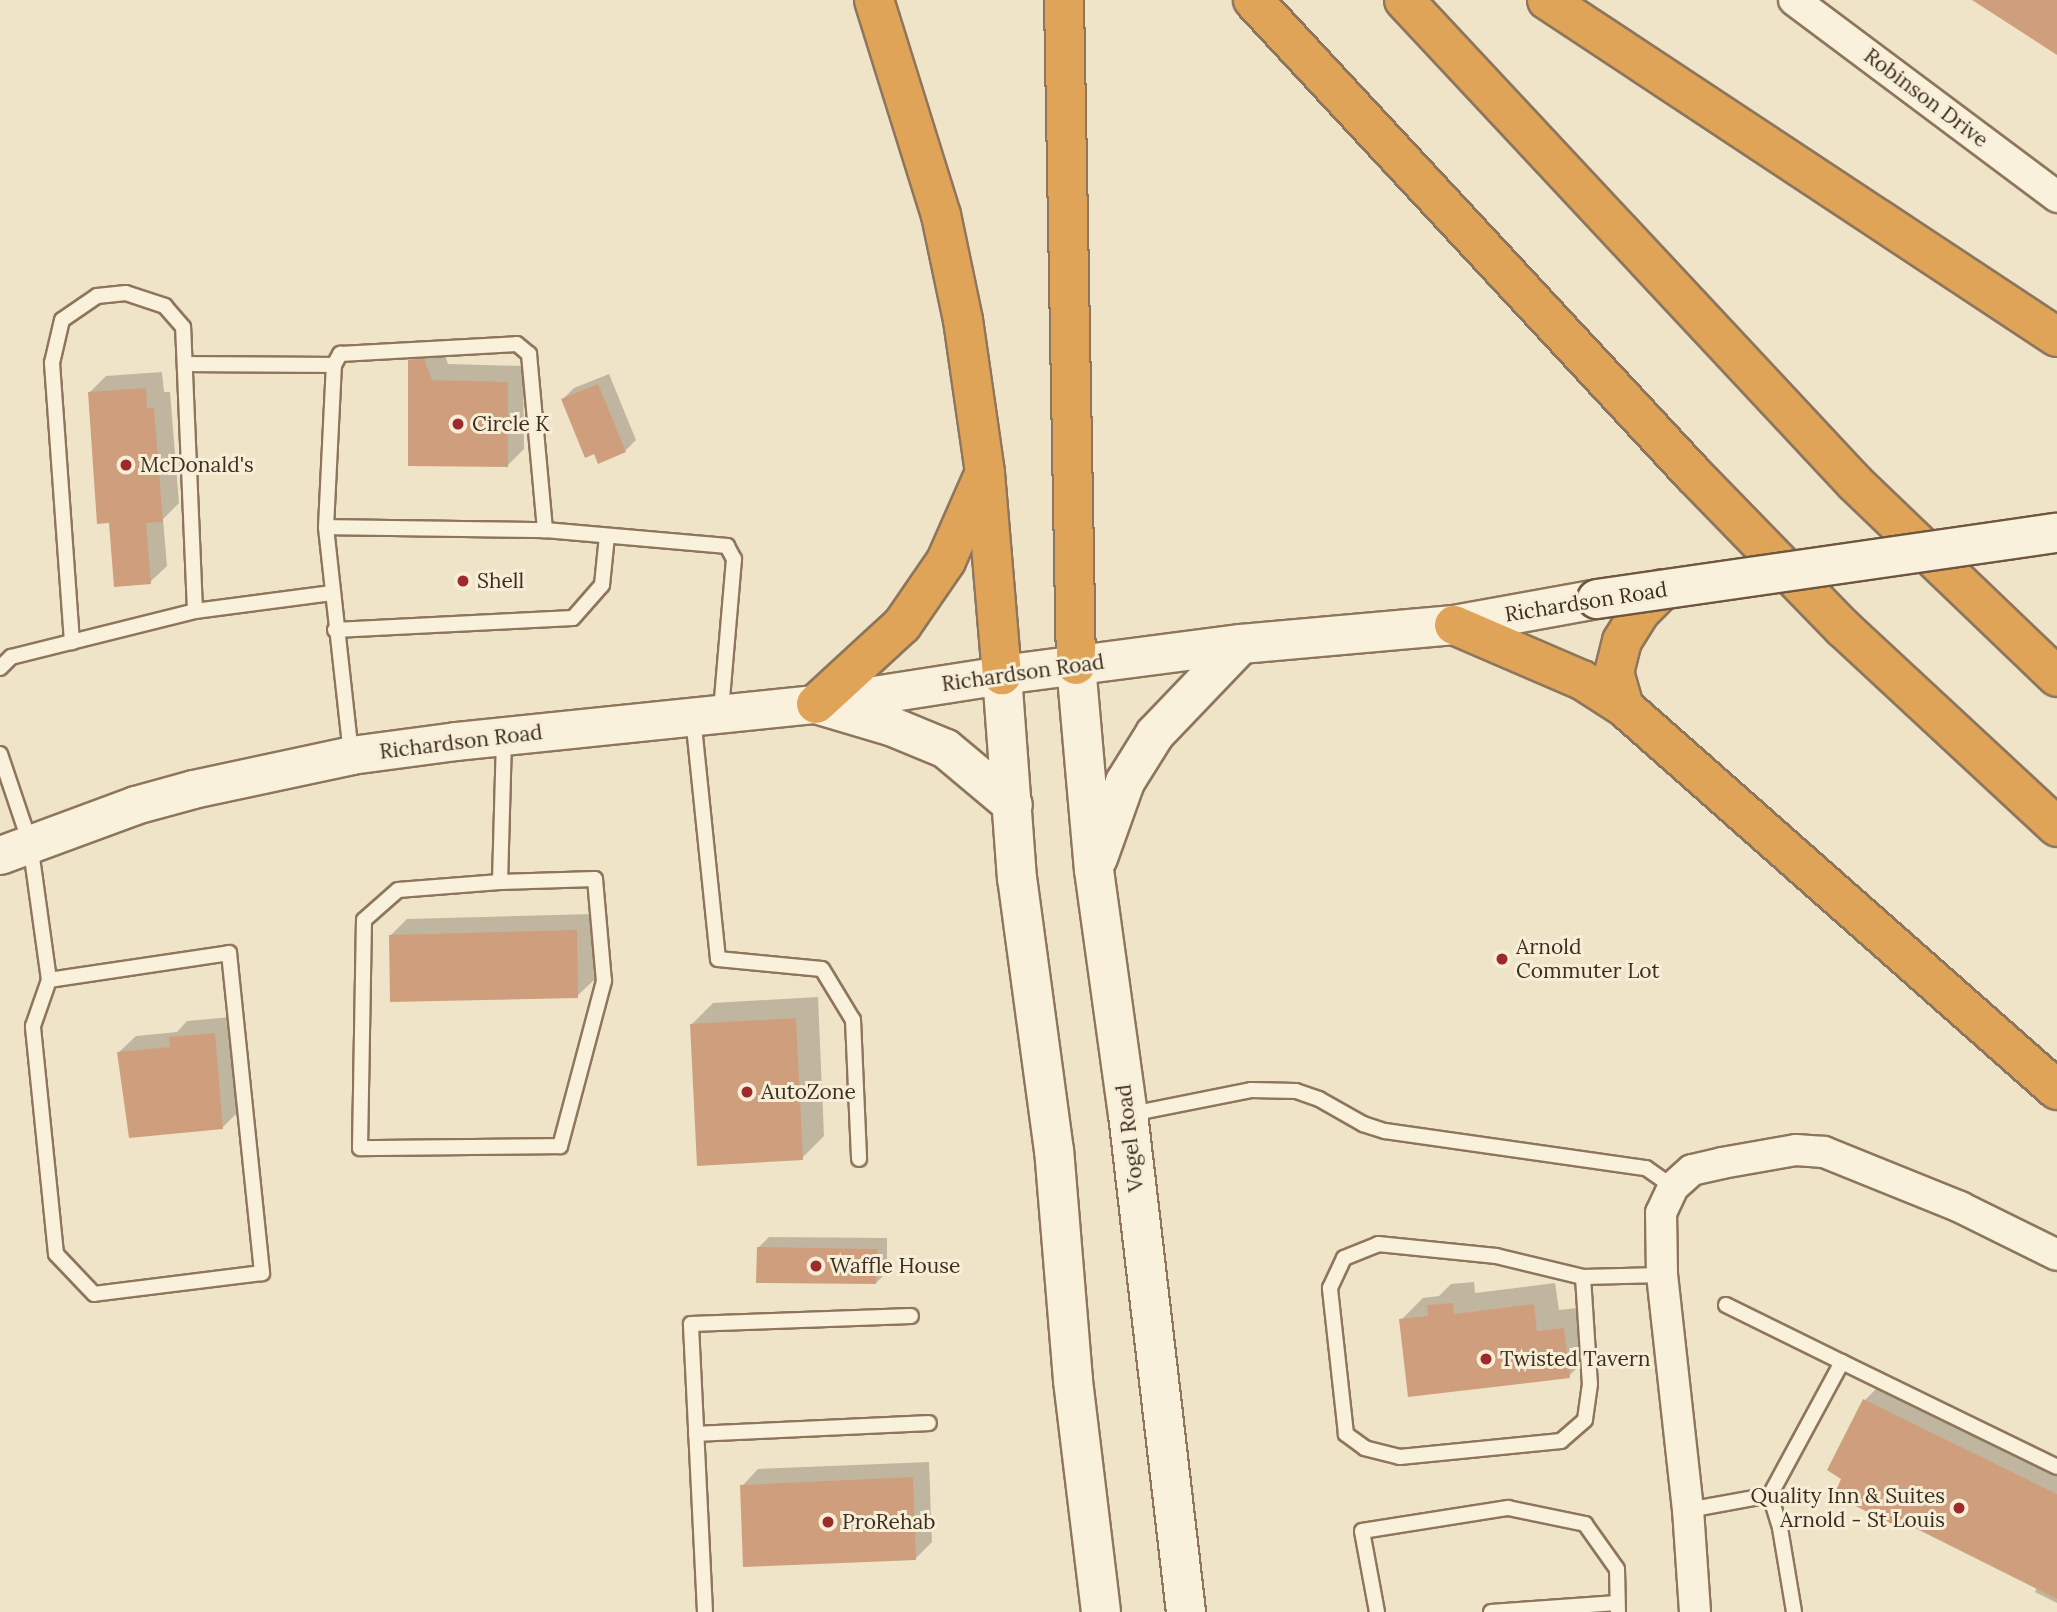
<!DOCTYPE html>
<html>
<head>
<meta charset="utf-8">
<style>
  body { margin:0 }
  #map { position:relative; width:2057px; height:1612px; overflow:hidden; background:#f0e4c8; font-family:Lora,serif }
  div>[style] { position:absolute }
  .shadow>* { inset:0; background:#0003 }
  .building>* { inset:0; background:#cf9f7d }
  .roads { filter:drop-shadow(2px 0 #8d765c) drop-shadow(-2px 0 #8d765c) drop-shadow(0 2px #8d765c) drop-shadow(0 -2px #8d765c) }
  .service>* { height:14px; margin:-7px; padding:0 7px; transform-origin:7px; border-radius:7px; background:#faf1dc }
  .minor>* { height:30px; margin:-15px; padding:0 15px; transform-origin:15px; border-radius:15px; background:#faf1dc }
  .tertiary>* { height:37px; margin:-18.5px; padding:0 18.5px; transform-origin:18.5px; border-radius:18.5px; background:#faf1dc }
  .secondary>* { height:38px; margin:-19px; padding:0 19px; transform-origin:19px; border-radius:19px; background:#faf1dc }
  .motorway>* { height:38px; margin:-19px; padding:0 19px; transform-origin:19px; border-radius:19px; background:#e0a458 }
  .bridges { filter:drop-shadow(2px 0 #6f573f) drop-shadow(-2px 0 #6f573f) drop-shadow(0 2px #6f573f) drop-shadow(0 -2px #6f573f) }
  .secondary-bridge>* { height:38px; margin:-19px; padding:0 19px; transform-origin:19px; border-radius:19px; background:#faf1dc }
  .dots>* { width:19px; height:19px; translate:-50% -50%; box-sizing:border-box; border:4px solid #f7eed8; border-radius:50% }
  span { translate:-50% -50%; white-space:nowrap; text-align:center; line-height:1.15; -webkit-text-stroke:6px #f7eed8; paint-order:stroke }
  .street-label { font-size:21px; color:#3d2e20 }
  .poi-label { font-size:21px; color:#3d2e20 }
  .left { translate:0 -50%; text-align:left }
  .right { translate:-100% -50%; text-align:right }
</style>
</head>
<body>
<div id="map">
  <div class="shadow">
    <div style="clip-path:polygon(441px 343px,448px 364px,523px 366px,524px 449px,507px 466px,410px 360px,427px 344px)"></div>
    <div style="clip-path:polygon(162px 372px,164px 392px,170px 392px,179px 503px,163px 519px,167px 566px,150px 582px,111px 521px,89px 393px,106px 376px)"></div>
    <div style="clip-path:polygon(609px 374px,636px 440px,625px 451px,563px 399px,574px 388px)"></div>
    <div style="clip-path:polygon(593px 914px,594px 980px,577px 996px,391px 935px,407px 919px)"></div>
    <div style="clip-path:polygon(818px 997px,824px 1136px,802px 1158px,691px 1025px,713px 1003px)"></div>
    <div style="clip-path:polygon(231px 1017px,239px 1111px,222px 1128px,119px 1052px,136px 1036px,177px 1032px,187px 1021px)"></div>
    <div style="clip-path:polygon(769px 1237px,887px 1238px,887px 1272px,876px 1283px,758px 1248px)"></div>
    <div style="clip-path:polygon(1474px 1282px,1475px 1293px,1555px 1283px,1559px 1310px,1586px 1307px,1591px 1354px,1569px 1376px,1401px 1320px,1423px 1298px,1439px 1296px,1451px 1284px)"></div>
    <div style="clip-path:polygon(1887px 1378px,2057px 1462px,2057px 1603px,2035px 1592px,2037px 1587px,1865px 1400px)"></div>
    <div style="clip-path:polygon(929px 1462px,932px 1542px,916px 1558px,742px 1486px,758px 1469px)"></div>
  </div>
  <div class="building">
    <div style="clip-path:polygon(1972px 0,2057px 0,2057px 55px)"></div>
    <div style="clip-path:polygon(424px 359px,432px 380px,508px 382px,508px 467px,408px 466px,408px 360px)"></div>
    <div style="clip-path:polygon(598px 384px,626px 452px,598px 464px,594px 454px,585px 458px,561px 399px)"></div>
    <div style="clip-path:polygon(146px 388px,147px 408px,154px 408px,163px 522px,146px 523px,151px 584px,114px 587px,109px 523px,97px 524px,88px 392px)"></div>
    <div style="clip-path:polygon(577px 930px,578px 998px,390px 1002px,389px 935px)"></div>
    <div style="clip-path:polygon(796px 1018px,803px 1160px,697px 1166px,690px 1024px)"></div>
    <div style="clip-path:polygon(215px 1033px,223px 1129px,129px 1138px,117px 1052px,170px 1047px,169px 1037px)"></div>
    <div style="clip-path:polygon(757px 1247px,877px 1249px,876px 1284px,756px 1283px)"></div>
    <div style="clip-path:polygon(1453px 1303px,1454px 1314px,1534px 1304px,1537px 1331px,1564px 1328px,1570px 1378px,1408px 1397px,1399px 1319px,1428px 1316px,1427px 1305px)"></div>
    <div style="clip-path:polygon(1863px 1399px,2057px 1494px,2057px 1599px,1903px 1522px,1899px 1528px,1834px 1495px,1841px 1479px,1827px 1470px)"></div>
    <div style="clip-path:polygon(913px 1477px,916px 1560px,743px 1567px,740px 1485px)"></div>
  </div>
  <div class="roads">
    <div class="service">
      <div style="left:185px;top:364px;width:149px;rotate:0.4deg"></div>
      <div style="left:326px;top:527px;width:219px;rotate:0.8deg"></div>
      <div style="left:195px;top:611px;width:138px;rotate:-7.5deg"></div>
      <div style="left:335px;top:630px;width:238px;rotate:-2.9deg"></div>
      <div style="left:573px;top:618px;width:44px;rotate:-48.7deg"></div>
      <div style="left:602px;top:585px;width:49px;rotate:-84.2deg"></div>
      <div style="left:0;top:668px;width:16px;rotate:-45deg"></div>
      <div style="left:11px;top:657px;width:190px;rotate:-14deg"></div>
      <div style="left:195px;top:611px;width:284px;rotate:-92.4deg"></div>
      <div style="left:183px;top:327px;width:28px;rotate:-131deg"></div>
      <div style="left:165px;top:306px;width:41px;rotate:-161.6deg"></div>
      <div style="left:126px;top:293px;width:29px;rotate:174deg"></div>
      <div style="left:97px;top:296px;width:42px;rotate:145.6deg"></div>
      <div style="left:62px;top:320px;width:44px;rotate:103.1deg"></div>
      <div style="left:52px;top:363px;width:280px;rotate:85.9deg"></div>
      <div style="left:693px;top:717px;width:243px;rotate:84.1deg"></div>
      <div style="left:718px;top:959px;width:104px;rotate:5.5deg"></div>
      <div style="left:822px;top:969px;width:60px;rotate:58.7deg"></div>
      <div style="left:853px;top:1020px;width:139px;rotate:87.5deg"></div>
      <div style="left:0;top:754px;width:94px;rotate:71.4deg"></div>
      <div style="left:30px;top:843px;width:138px;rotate:82.1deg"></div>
      <div style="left:49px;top:980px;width:182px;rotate:-8.5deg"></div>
      <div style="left:229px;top:953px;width:322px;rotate:84.1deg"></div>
      <div style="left:262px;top:1273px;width:169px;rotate:172.9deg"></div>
      <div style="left:94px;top:1294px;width:55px;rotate:-133.5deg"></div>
      <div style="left:56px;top:1254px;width:229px;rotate:-95.8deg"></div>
      <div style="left:33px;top:1026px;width:49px;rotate:-70.8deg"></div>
      <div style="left:351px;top:754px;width:228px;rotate:-96.3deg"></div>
      <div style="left:326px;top:527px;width:162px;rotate:-87.2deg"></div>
      <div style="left:334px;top:365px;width:13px;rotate:-61deg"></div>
      <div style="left:340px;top:354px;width:177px;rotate:-3.2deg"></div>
      <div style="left:517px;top:344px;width:16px;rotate:40deg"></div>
      <div style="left:529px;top:354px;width:177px;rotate:84.8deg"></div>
      <div style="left:545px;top:530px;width:183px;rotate:5deg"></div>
      <div style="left:727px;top:546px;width:15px;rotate:62deg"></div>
      <div style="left:734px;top:559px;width:154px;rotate:94.9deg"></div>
      <div style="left:595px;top:879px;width:102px;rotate:85deg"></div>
      <div style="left:604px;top:981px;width:171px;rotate:104.9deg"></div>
      <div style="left:560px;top:1146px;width:200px;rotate:179.4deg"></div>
      <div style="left:360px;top:1148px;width:228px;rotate:-89deg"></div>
      <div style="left:364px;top:920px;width:45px;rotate:-41.4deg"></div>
      <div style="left:398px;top:890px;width:102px;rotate:-4.5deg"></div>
      <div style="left:500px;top:882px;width:95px;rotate:-1.8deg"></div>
      <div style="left:500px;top:882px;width:145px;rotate:-88.4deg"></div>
      <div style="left:1131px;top:1114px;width:122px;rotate:-11.3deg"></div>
      <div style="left:1251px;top:1090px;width:45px;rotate:1.3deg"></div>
      <div style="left:1296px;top:1091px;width:24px;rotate:19deg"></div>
      <div style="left:1319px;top:1099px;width:51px;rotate:29.6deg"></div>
      <div style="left:1363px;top:1124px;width:23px;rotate:18deg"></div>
      <div style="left:1385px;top:1131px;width:264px;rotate:8.1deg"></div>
      <div style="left:1646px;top:1168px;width:33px;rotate:35deg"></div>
      <div style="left:1583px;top:1277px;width:107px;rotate:86.3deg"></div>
      <div style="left:1590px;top:1384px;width:36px;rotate:98deg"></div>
      <div style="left:1585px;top:1420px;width:32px;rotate:139deg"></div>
      <div style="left:1561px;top:1441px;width:162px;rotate:174.3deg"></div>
      <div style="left:1400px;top:1457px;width:36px;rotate:-166deg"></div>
      <div style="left:1365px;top:1448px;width:24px;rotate:-144deg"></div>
      <div style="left:1346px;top:1434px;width:147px;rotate:-96.3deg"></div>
      <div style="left:1330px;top:1288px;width:33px;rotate:-65deg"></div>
      <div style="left:1344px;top:1258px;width:37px;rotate:-22deg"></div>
      <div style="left:1378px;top:1244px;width:119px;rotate:5.8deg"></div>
      <div style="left:1496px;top:1256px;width:89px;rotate:13.6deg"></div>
      <div style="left:1583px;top:1277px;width:79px;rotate:-1.5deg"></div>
      <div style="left:1726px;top:1305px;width:129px;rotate:26.2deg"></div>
      <div style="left:1842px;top:1362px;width:151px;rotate:118.4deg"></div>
      <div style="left:1770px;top:1495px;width:34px;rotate:73deg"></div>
      <div style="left:1780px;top:1528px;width:85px;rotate:80.5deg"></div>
      <div style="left:1842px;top:1362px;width:239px;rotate:26deg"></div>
      <div style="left:696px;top:1434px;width:233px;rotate:-2.7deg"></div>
      <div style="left:1688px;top:1510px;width:83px;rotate:-10.4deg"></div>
      <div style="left:705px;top:1612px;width:288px;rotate:-92.8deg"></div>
      <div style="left:691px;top:1324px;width:220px;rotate:-2.1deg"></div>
      <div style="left:1377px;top:1612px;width:82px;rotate:-100.5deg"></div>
      <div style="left:1362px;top:1531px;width:148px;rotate:-9deg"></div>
      <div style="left:1508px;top:1508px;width:79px;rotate:11.7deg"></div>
      <div style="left:1585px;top:1524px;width:55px;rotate:54.6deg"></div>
      <div style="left:1617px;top:1569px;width:43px;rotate:88.7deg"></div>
      <div style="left:1491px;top:1612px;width:126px;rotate:-4.1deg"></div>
    </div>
    <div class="minor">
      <div style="left:1794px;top:0;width:329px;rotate:36.8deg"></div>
      <div style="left:1695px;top:1612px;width:102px;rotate:-93.9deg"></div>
      <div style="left:1688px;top:1510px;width:236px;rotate:-96.3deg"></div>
      <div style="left:1662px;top:1275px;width:62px;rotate:-90.9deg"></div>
      <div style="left:1661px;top:1213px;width:29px;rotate:-65deg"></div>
      <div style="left:1673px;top:1187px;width:25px;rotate:-42deg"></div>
      <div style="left:1692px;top:1170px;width:31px;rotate:-13deg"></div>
      <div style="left:1722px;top:1163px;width:75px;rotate:-10deg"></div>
      <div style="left:1796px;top:1150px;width:28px;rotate:4deg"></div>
      <div style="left:1824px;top:1152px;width:147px;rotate:22deg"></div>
      <div style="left:1960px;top:1207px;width:108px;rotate:26.3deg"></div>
    </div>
    <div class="tertiary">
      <div style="left:0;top:855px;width:144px;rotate:-20.3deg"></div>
      <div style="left:135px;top:805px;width:60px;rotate:-15.4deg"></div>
      <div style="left:193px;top:789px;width:162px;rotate:-12.1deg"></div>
      <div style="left:351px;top:755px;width:106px;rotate:-7.6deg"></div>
      <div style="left:456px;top:741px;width:362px;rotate:-5.9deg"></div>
      <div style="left:816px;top:704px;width:188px;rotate:-8.9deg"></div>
    </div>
    <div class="secondary">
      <div style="left:1076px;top:665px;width:206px;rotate:85deg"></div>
      <div style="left:1094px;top:870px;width:246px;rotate:82.1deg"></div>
      <div style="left:1128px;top:1114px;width:501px;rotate:83.36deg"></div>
      <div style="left:816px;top:704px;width:80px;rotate:16.6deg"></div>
      <div style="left:893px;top:727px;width:57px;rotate:22.5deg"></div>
      <div style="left:946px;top:749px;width:87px;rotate:39.9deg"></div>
      <div style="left:1098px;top:858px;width:81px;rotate:-70.4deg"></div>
      <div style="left:1125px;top:782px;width:57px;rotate:-58deg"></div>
      <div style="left:1155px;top:734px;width:124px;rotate:-46.3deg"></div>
      <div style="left:1101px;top:1612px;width:234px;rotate:-96.9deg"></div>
      <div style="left:1073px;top:1380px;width:230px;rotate:-94.7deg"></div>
      <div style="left:1054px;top:1151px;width:275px;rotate:-97.7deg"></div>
      <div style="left:1017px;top:879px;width:205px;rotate:-94.2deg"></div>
      <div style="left:1002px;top:675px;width:241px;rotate:-7.4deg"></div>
      <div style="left:1241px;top:644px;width:214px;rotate:-5.1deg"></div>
      <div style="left:1454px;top:625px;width:145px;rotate:-10.3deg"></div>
    </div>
    <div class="motorway">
      <div style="left:874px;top:0;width:225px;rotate:72.7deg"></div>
      <div style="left:941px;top:215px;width:107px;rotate:78.2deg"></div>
      <div style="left:963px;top:320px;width:155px;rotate:81.8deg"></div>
      <div style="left:985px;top:473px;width:203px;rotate:85.2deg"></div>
      <div style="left:1064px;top:0;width:665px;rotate:88.97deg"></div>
      <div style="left:1253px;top:0;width:648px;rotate:47.13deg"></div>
      <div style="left:1694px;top:475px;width:214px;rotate:45.8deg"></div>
      <div style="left:1843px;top:628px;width:292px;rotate:42.9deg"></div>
      <div style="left:1404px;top:0;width:661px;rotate:46.96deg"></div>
      <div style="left:1855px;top:483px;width:280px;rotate:43.8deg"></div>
      <div style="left:1547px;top:0;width:611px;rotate:33.46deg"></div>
      <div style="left:1454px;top:625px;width:139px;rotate:23.3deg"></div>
      <div style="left:1582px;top:680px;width:50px;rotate:32.7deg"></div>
      <div style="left:1624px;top:707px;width:578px;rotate:41.49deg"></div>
      <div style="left:816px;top:704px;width:117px;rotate:-42.6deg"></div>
      <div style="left:902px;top:625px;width:78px;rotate:-55.5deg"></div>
      <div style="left:946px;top:561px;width:90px;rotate:-66.3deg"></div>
      <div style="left:1624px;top:707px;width:35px;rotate:-106deg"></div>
      <div style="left:1614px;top:673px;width:33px;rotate:-76deg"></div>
      <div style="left:1622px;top:641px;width:36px;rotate:-58deg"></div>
      <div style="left:1641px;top:611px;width:31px;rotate:-45deg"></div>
    </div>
  </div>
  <div class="bridges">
    <div class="secondary-bridge">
      <div style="left:1597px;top:599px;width:465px;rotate:-8.2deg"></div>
    </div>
  </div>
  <div class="dots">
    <div style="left:458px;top:424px;background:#9e2a2b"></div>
    <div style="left:126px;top:465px;background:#9e2a2b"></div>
    <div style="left:463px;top:581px;background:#9e2a2b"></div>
    <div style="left:1502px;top:959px;background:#9e2a2b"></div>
    <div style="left:747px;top:1092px;background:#9e2a2b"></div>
    <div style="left:816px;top:1266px;background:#9e2a2b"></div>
    <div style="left:1486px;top:1359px;background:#9e2a2b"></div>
    <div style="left:1959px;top:1508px;background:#9e2a2b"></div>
    <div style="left:828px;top:1522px;background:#9e2a2b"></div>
  </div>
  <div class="street-label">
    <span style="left:1926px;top:98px;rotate:37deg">Robinson Drive</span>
    <span style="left:1586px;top:602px;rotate:-9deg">Richardson Road</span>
    <span style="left:1023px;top:673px;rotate:-8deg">Richardson Road</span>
    <span style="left:461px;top:742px;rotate:-7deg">Richardson Road</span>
    <span style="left:1130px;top:1138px;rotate:-97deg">Vogel Road</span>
  </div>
  <div class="poi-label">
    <span class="left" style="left:472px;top:424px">Circle K</span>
    <span class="left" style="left:140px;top:465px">McDonald's</span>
    <span class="left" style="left:477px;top:581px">Shell</span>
    <span class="left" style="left:1516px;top:959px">Arnold<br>Commuter Lot</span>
    <span class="left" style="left:761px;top:1092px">AutoZone</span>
    <span class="left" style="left:830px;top:1266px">Waffle House</span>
    <span class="left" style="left:1500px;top:1359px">Twisted Tavern</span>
    <span class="right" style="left:1945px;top:1508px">Quality Inn &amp; Suites<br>Arnold - St Louis</span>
    <span class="left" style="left:842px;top:1522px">ProRehab</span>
  </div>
</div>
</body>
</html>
